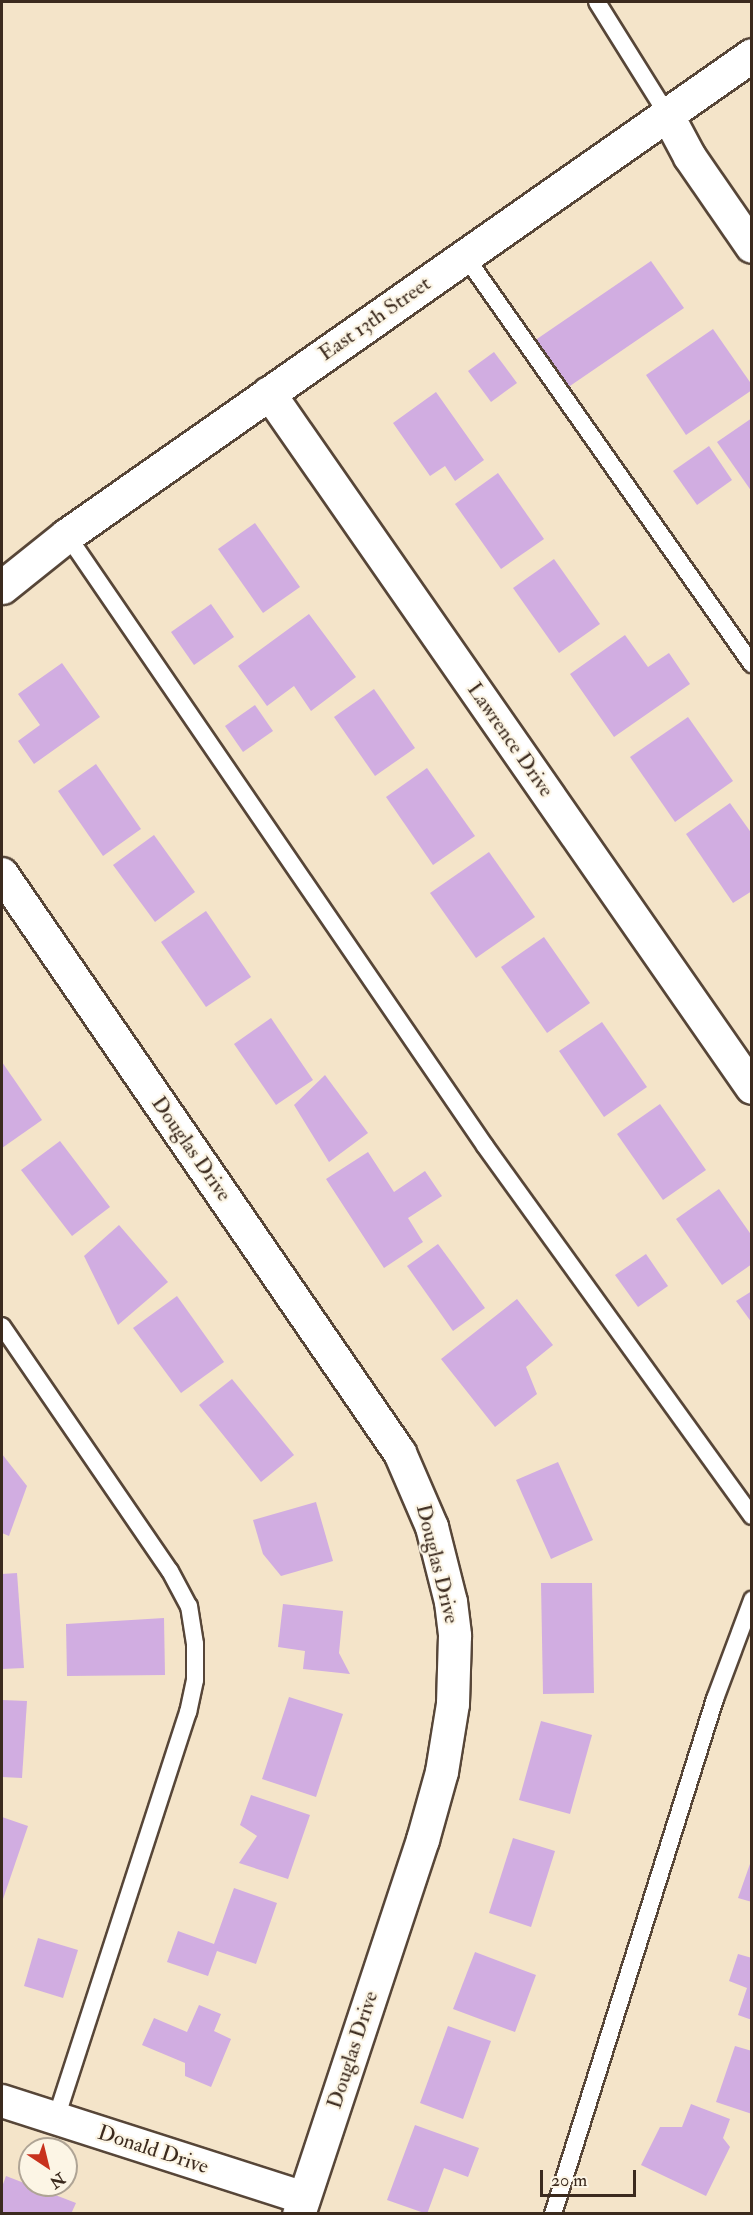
<!DOCTYPE html>
<html>
<head>
<meta charset="utf-8">
<style>
  body { margin:0 }
  #map { position:relative; width:753px; height:2215px; overflow:hidden; background:#f4e4c9; font-family:"IM FELL Double Pica",serif }
  div>[style] { position:absolute }
  .building>* { inset:0; background:#d1ade1 }
  .roads { filter:drop-shadow(2px 0 #574638) drop-shadow(-2px 0 #574638) drop-shadow(0 2px #574638) drop-shadow(0 -2px #574638) }
  .service>* { height:16px; margin:-8px; padding:0 8px; transform-origin:8px; border-radius:8px; background:#fff }
  .minor>* { height:32px; margin:-16px; padding:0 16px; transform-origin:16px; border-radius:16px; background:#fff }
  .tertiary>* { height:33px; margin:-16.5px; padding:0 16.5px; transform-origin:16.5px; border-radius:16.5px; background:#fff }
  span { translate:-50% -50%; white-space:nowrap; text-align:center; line-height:1.15; -webkit-text-stroke:4.5px #fcf5e5; paint-order:stroke }
  .street-label { font-size:21px; color:#3b2a1e }
  .frame { position:absolute; inset:0; border:3px solid #3b2a1e; pointer-events:none }
  .north { position:absolute; left:18px; top:2137px; width:60px; height:60px; box-sizing:border-box; background:#fcf5e5; border:2px solid #afa495; border-radius:50%; rotate:145deg; font-size:16px; font-weight:700; line-height:24px; text-align:center; color:#3b2a1e }
  .north::after { content:''; display:block; margin:auto; width:21px; height:27px; background:#c8321e; clip-path:polygon(50% 0,100% 100%,50% 72%,0 100%) }
  .scale { position:absolute; left:540px; top:2170px; width:96px; height:27px; box-sizing:border-box; border:3px solid #3b2a1e; border-top:0; padding-left:8px; font-size:18px; line-height:21px; white-space:nowrap; color:#3b2a1e; -webkit-text-stroke:4px #fcf5e5; paint-order:stroke }
</style>
</head>
<body>
<div id="map">
  <div class="building">
    <div style="clip-path:polygon(651px 261px,684px 308px,567px 388px,534px 341px)"></div>
    <div style="clip-path:polygon(713px 329px,752px 385px,752px 390px,686px 435px,646px 375px)"></div>
    <div style="clip-path:polygon(494px 352px,517px 383px,491px 402px,468px 371px)"></div>
    <div style="clip-path:polygon(436px 392px,484px 460px,455px 481px,445px 466px,430px 476px,393px 423px)"></div>
    <div style="clip-path:polygon(752px 418px,752px 492px,717px 442px)"></div>
    <div style="clip-path:polygon(709px 446px,732px 480px,697px 505px,673px 471px)"></div>
    <div style="clip-path:polygon(498px 473px,544px 539px,501px 569px,455px 504px)"></div>
    <div style="clip-path:polygon(255px 523px,300px 587px,263px 613px,218px 549px)"></div>
    <div style="clip-path:polygon(554px 559px,600px 624px,559px 653px,513px 588px)"></div>
    <div style="clip-path:polygon(211px 604px,234px 637px,194px 665px,171px 632px)"></div>
    <div style="clip-path:polygon(309px 614px,356px 677px,311px 711px,294px 686px,267px 706px,238px 666px)"></div>
    <div style="clip-path:polygon(625px 635px,648px 667px,669px 653px,690px 684px,614px 737px,570px 674px)"></div>
    <div style="clip-path:polygon(62px 663px,100px 717px,34px 764px,18px 741px,40px 725px,18px 694px)"></div>
    <div style="clip-path:polygon(374px 689px,415px 748px,375px 776px,334px 717px)"></div>
    <div style="clip-path:polygon(255px 705px,273px 731px,243px 752px,225px 726px)"></div>
    <div style="clip-path:polygon(688px 717px,733px 781px,675px 822px,630px 757px)"></div>
    <div style="clip-path:polygon(96px 764px,141px 829px,103px 856px,58px 791px)"></div>
    <div style="clip-path:polygon(427px 768px,475px 836px,433px 865px,386px 797px)"></div>
    <div style="clip-path:polygon(730px 803px,752px 834px,752px 891px,733px 903px,686px 834px)"></div>
    <div style="clip-path:polygon(154px 835px,195px 892px,155px 922px,113px 865px)"></div>
    <div style="clip-path:polygon(489px 852px,535px 917px,476px 958px,430px 893px)"></div>
    <div style="clip-path:polygon(206px 911px,251px 977px,206px 1007px,161px 942px)"></div>
    <div style="clip-path:polygon(544px 937px,590px 1003px,547px 1033px,501px 967px)"></div>
    <div style="clip-path:polygon(271px 1018px,313px 1080px,276px 1105px,234px 1044px)"></div>
    <div style="clip-path:polygon(602px 1022px,647px 1087px,604px 1117px,559px 1051px)"></div>
    <div style="clip-path:polygon(2px 1062px,42px 1120px,2px 1148px)"></div>
    <div style="clip-path:polygon(325px 1075px,368px 1133px,329px 1162px,294px 1105px)"></div>
    <div style="clip-path:polygon(660px 1104px,706px 1170px,663px 1200px,617px 1134px)"></div>
    <div style="clip-path:polygon(60px 1141px,110px 1207px,72px 1236px,21px 1170px)"></div>
    <div style="clip-path:polygon(368px 1152px,394px 1192px,425px 1171px,442px 1196px,408px 1218px,423px 1242px,384px 1268px,326px 1179px)"></div>
    <div style="clip-path:polygon(719px 1189px,752px 1236px,752px 1264px,722px 1285px,676px 1219px)"></div>
    <div style="clip-path:polygon(119px 1225px,168px 1282px,118px 1325px,84px 1256px)"></div>
    <div style="clip-path:polygon(438px 1244px,485px 1308px,453px 1331px,407px 1266px)"></div>
    <div style="clip-path:polygon(646px 1254px,668px 1286px,638px 1307px,615px 1275px)"></div>
    <div style="clip-path:polygon(752px 1291px,752px 1323px,736px 1301px)"></div>
    <div style="clip-path:polygon(177px 1296px,224px 1362px,181px 1393px,133px 1328px)"></div>
    <div style="clip-path:polygon(517px 1299px,553px 1345px,526px 1367px,537px 1394px,495px 1427px,441px 1359px)"></div>
    <div style="clip-path:polygon(232px 1379px,294px 1455px,261px 1482px,199px 1405px)"></div>
    <div style="clip-path:polygon(2px 1454px,27px 1486px,9px 1536px,2px 1533px)"></div>
    <div style="clip-path:polygon(558px 1462px,593px 1540px,551px 1559px,516px 1480px)"></div>
    <div style="clip-path:polygon(316px 1502px,333px 1561px,281px 1576px,263px 1554px,253px 1520px)"></div>
    <div style="clip-path:polygon(17px 1573px,24px 1668px,2px 1669px,2px 1574px)"></div>
    <div style="clip-path:polygon(541px 1583px,592px 1583px,594px 1693px,543px 1694px)"></div>
    <div style="clip-path:polygon(283px 1604px,343px 1611px,339px 1653px,350px 1674px,303px 1669px,305px 1651px,278px 1647px)"></div>
    <div style="clip-path:polygon(164px 1618px,165px 1675px,67px 1676px,66px 1624px)"></div>
    <div style="clip-path:polygon(289px 1697px,343px 1714px,316px 1797px,262px 1779px)"></div>
    <div style="clip-path:polygon(2px 1700px,27px 1701px,22px 1778px,2px 1777px)"></div>
    <div style="clip-path:polygon(541px 1721px,592px 1735px,570px 1814px,519px 1800px)"></div>
    <div style="clip-path:polygon(251px 1795px,310px 1815px,288px 1879px,239px 1863px,257px 1836px,240px 1825px)"></div>
    <div style="clip-path:polygon(2px 1817px,28px 1826px,2px 1902px)"></div>
    <div style="clip-path:polygon(513px 1838px,555px 1851px,531px 1927px,489px 1913px)"></div>
    <div style="clip-path:polygon(751px 1861px,752px 1861px,752px 1902px,738px 1898px)"></div>
    <div style="clip-path:polygon(234px 1888px,277px 1903px,256px 1964px,217px 1951px,208px 1976px,167px 1962px,178px 1931px,214px 1944px)"></div>
    <div style="clip-path:polygon(38px 1938px,78px 1950px,63px 1998px,24px 1986px)"></div>
    <div style="clip-path:polygon(475px 1952px,536px 1975px,515px 2032px,453px 2009px)"></div>
    <div style="clip-path:polygon(738px 1954px,752px 1958px,752px 2020px,738px 2015px,747px 1988px,729px 1981px)"></div>
    <div style="clip-path:polygon(199px 2005px,221px 2014px,214px 2031px,231px 2039px,211px 2087px,185px 2076px,185px 2063px,142px 2045px,154px 2018px,187px 2032px)"></div>
    <div style="clip-path:polygon(448px 2026px,491px 2041px,463px 2119px,420px 2103px)"></div>
    <div style="clip-path:polygon(735px 2046px,752px 2051px,752px 2114px,716px 2102px)"></div>
    <div style="clip-path:polygon(691px 2104px,730px 2119px,723px 2138px,730px 2147px,706px 2196px,641px 2165px,660px 2127px,682px 2127px)"></div>
    <div style="clip-path:polygon(415px 2125px,479px 2148px,468px 2177px,444px 2168px,427px 2214px,387px 2200px)"></div>
    <div style="clip-path:polygon(6px 2176px,76px 2203px,71px 2214px,2px 2214px,2px 2187px)"></div>
  </div>
  <div class="roads">
    <div class="service">
      <div style="left:597px;top:2px;width:132px;rotate:58deg"></div>
      <div style="left:465px;top:256px;width:499px;rotate:54.9deg"></div>
      <div style="left:67px;top:535px;width:740px;rotate:55.62deg"></div>
      <div style="left:485px;top:1146px;width:456px;rotate:54.2deg"></div>
      <div style="left:2px;top:1326px;width:297px;rotate:55.6deg"></div>
      <div style="left:170px;top:1571px;width:40px;rotate:62deg"></div>
      <div style="left:189px;top:1606px;width:38px;rotate:81deg"></div>
      <div style="left:195px;top:1644px;width:36px;rotate:90deg"></div>
      <div style="left:195px;top:1680px;width:33px;rotate:102deg"></div>
      <div style="left:188px;top:1712px;width:427px;rotate:108deg"></div>
      <div style="left:553px;top:2214px;width:540px;rotate:-72.54deg"></div>
      <div style="left:715px;top:1699px;width:106px;rotate:-69.5deg"></div>
    </div>
    <div class="minor">
      <div style="left:667px;top:114px;width:49px;rotate:61.9deg"></div>
      <div style="left:690px;top:157px;width:109px;rotate:55.4deg"></div>
      <div style="left:269px;top:393px;width:846px;rotate:55.2deg"></div>
      <div style="left:2px;top:874px;width:703px;rotate:55.5deg"></div>
      <div style="left:400px;top:1453px;width:81px;rotate:66.6deg"></div>
      <div style="left:432px;top:1527px;width:77px;rotate:75.8deg"></div>
      <div style="left:451px;top:1602px;width:34px;rotate:83deg"></div>
      <div style="left:455px;top:1636px;width:68px;rotate:91.7deg"></div>
      <div style="left:453px;top:1704px;width:69px;rotate:99.2deg"></div>
      <div style="left:442px;top:1772px;width:71px;rotate:105.6deg"></div>
      <div style="left:423px;top:1840px;width:394px;rotate:108.3deg"></div>
      <div style="left:2px;top:2101px;width:317px;rotate:17.8deg"></div>
    </div>
    <div class="tertiary">
      <div style="left:2px;top:587px;width:83px;rotate:-38.7deg"></div>
      <div style="left:67px;top:535px;width:836px;rotate:-35.02deg"></div>
    </div>
  </div>
  <div class="street-label">
    <span style="left:375px;top:319px;rotate:-35deg">East 13th Street</span>
    <span style="left:510px;top:740px;rotate:55deg">Lawrence Drive</span>
    <span style="left:191px;top:1149px;rotate:55deg">Douglas Drive</span>
    <span style="left:437px;top:1564px;rotate:76deg">Douglas Drive</span>
    <span style="left:353px;top:2050px;rotate:-72deg">Douglas Drive</span>
    <span style="left:153px;top:2150px;rotate:18deg">Donald Drive</span>
  </div>
  <div class="frame"></div>
  <div class="north">N</div>
  <div class="scale">20 m</div>
</div>
</body>
</html>
